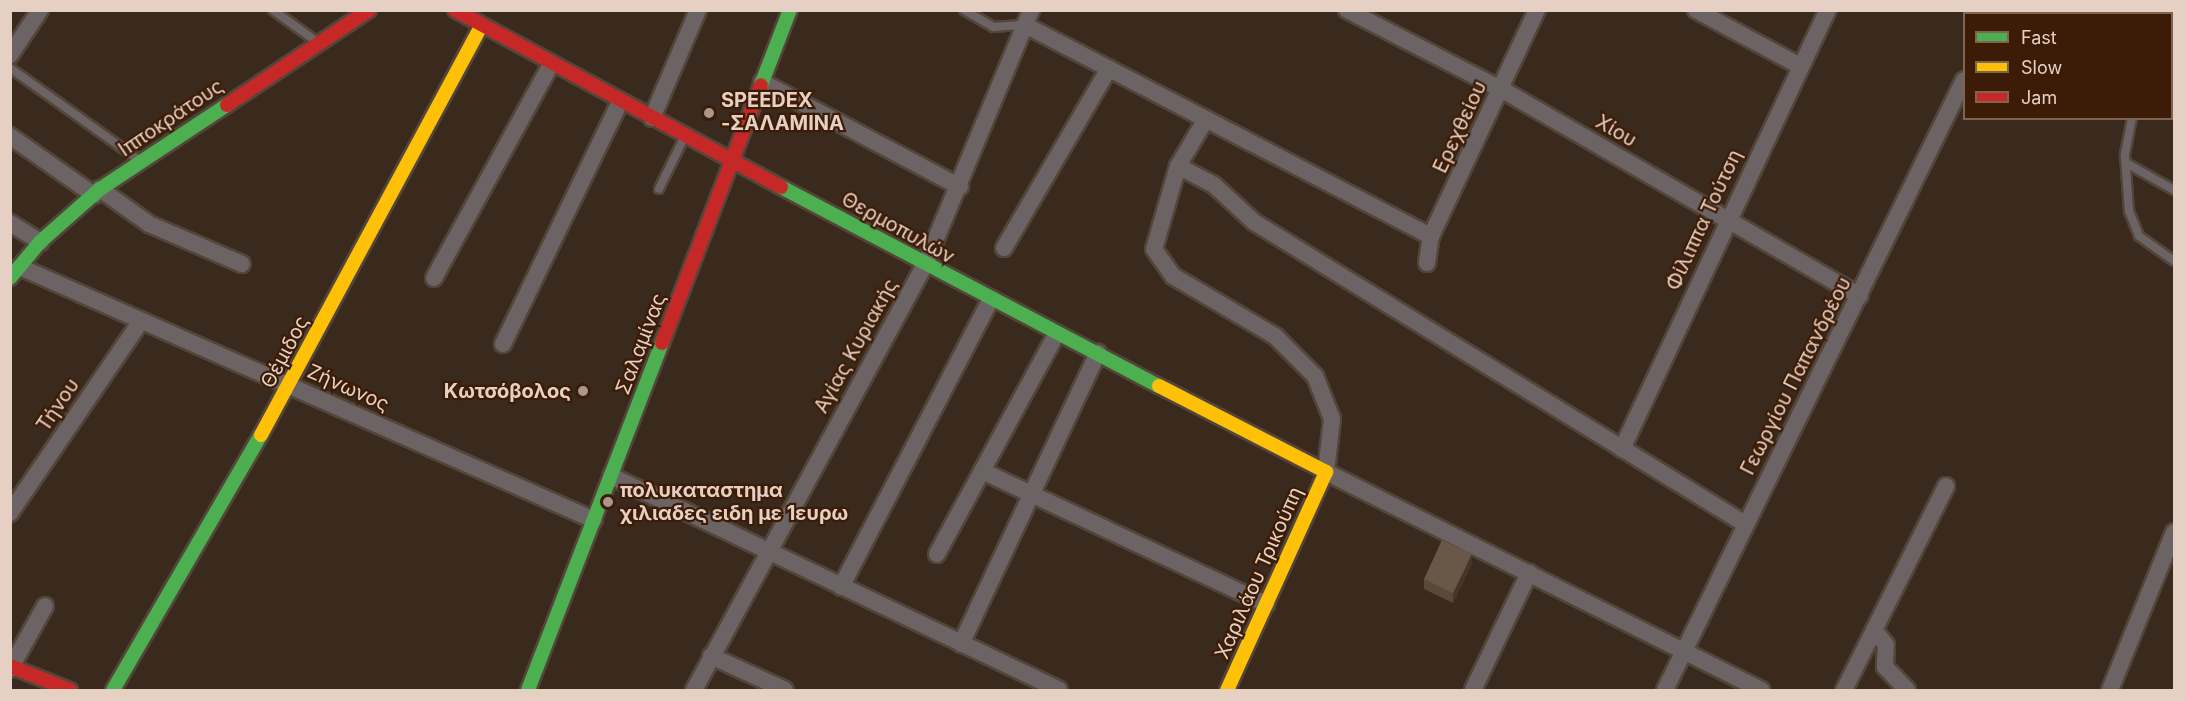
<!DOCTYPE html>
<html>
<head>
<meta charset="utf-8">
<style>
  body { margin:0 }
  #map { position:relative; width:2185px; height:701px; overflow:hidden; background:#3a291d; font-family:Inter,sans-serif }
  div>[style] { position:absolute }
  .roads { filter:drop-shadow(2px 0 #53453a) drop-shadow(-2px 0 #53453a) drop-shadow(0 2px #53453a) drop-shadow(0 -2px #53453a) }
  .lane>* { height:8px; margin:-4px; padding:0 4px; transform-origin:4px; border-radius:4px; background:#6c6464 }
  .street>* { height:16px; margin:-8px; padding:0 8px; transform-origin:8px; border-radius:8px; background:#6c6464 }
  .fast>* { height:14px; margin:-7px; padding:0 7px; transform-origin:7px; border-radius:7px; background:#4caf50 }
  .slow>* { height:14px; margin:-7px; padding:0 7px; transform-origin:7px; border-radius:7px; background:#ffc107 }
  .jam>* { height:14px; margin:-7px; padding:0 7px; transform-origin:7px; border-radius:7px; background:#c62828 }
  .wall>* { inset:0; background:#5a4938 }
  .shaded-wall>* { inset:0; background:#473627 }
  .building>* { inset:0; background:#695847 }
  .dots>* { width:16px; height:16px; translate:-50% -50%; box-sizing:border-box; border:3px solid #3c1c06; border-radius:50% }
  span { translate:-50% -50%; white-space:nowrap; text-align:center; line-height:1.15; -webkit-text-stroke:4.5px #3c1c06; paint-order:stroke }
  .poi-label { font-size:20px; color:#e6d0c4; font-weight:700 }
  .left { translate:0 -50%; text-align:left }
  .right { translate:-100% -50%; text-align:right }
  .street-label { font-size:20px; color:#e6d0c4 }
  .frame { position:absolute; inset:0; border:12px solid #e6d0c4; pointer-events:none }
  .legend { position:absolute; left:1963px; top:12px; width:210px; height:108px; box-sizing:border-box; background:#3c1c06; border:2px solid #806452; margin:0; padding:8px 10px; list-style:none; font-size:18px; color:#e6d0c4 }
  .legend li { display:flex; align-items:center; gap:12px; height:30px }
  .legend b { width:30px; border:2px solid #806452 }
</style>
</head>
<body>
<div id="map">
  <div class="roads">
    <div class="lane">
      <div style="left:273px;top:10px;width:54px;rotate:36deg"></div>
      <div style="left:964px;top:10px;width:34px;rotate:30deg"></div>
      <div style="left:993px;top:27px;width:32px;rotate:-4deg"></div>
      <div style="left:2125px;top:10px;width:6px;rotate:45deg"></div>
      <div style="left:10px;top:68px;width:158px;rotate:35.5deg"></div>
      <div style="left:2132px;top:118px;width:38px;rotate:101deg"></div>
      <div style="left:2125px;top:155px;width:56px;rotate:85.9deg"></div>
      <div style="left:2129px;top:211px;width:27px;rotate:68deg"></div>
      <div style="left:2139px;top:236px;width:43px;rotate:35.5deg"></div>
      <div style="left:2126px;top:163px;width:55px;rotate:29.4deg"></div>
      <div style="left:659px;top:189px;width:57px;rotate:-63.9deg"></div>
    </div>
    <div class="street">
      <div style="left:1347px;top:10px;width:173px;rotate:27.2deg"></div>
      <div style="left:1501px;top:89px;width:414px;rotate:30deg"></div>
      <div style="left:1696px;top:10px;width:118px;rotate:28.3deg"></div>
      <div style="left:1997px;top:14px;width:4px;rotate:-63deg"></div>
      <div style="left:1025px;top:25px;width:458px;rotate:27.5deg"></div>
      <div style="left:10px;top:55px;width:54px;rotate:-56.3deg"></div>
      <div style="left:762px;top:82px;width:224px;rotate:27.9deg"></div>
      <div style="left:652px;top:118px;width:117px;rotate:-66.9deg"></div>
      <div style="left:1206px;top:119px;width:55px;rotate:120.8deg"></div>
      <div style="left:1178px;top:166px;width:86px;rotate:106.1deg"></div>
      <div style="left:1154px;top:249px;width:33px;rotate:55deg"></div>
      <div style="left:1173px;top:276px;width:118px;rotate:30.5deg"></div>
      <div style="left:1275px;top:336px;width:57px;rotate:45deg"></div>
      <div style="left:1315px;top:376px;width:46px;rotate:68.4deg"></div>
      <div style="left:1332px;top:419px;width:53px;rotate:96.5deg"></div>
      <div style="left:1326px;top:472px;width:487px;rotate:26.6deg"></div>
      <div style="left:10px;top:136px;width:103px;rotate:35.1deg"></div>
      <div style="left:1178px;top:166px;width:41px;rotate:27.8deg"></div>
      <div style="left:1214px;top:185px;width:54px;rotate:42.8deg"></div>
      <div style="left:1254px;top:222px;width:576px;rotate:31.59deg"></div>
      <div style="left:100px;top:189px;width:60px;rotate:35.5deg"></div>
      <div style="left:149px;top:224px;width:101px;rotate:23.3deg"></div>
      <div style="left:10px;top:223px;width:36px;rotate:32deg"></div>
      <div style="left:1004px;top:248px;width:208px;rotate:-59.7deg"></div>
      <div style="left:1427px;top:263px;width:27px;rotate:-82deg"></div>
      <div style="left:1431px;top:236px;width:250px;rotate:-64.9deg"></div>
      <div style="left:20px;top:267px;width:627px;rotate:23.79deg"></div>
      <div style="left:434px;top:278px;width:242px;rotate:-61.3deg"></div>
      <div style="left:503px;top:344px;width:269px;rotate:-64.2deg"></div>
      <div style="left:1622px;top:449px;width:485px;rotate:-64.9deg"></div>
      <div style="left:982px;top:471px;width:314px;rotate:25.1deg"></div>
      <div style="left:611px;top:476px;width:496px;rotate:25.5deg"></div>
      <div style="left:10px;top:513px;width:232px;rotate:-55.7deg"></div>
      <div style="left:937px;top:554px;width:251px;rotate:-61.5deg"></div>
      <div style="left:841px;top:587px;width:325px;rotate:-62.5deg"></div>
      <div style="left:1874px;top:630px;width:19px;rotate:51deg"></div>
      <div style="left:1886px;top:645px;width:22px;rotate:93deg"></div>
      <div style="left:1885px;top:667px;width:32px;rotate:46deg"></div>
      <div style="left:961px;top:644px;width:322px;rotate:-64.8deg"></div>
      <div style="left:711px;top:656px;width:81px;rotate:24.7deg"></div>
      <div style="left:10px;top:669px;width:72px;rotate:-60.9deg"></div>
      <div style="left:694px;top:690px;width:484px;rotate:-61.5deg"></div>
      <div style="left:925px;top:265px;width:276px;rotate:-67.4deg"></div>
      <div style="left:1473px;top:690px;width:130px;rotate:-64.4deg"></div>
      <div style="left:1665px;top:690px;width:679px;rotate:-63.89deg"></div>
      <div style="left:1844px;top:690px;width:228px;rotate:-63.4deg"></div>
      <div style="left:2110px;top:690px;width:170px;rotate:-67.9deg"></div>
    </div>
    <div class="fast">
      <div style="left:2042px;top:10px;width:7px;rotate:34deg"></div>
      <div style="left:761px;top:85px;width:80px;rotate:-68.9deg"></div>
      <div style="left:781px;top:187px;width:427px;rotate:27.8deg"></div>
      <div style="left:10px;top:278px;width:47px;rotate:-50.2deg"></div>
      <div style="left:40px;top:242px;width:80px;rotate:-41.5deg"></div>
      <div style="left:100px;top:189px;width:152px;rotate:-33.5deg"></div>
      <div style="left:113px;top:690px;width:295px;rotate:-59.9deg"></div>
      <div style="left:528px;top:690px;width:372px;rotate:-68.9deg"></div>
    </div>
    <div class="slow">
      <div style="left:2172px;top:37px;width:5px;rotate:-68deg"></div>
      <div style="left:2172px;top:88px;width:4px;rotate:56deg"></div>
      <div style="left:1159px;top:386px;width:188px;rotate:27.2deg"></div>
      <div style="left:1326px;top:472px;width:239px;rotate:114.4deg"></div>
      <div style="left:261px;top:435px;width:464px;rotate:-61.7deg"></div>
    </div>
    <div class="jam">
      <div style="left:455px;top:10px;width:371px;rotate:28.5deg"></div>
      <div style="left:227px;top:105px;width:171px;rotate:-33.8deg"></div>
      <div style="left:662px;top:343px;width:276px;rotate:-69deg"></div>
      <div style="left:10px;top:666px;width:65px;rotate:21.8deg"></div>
    </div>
  </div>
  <div class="wall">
    <div style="clip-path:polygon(1472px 564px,1453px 603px,1424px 589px,1424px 579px)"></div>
  </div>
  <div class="shaded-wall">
    <div style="clip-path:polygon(1472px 554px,1472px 564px,1453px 603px,1453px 593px)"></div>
  </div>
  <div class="building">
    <div style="clip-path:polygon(1442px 540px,1472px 554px,1453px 593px,1424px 579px)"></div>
  </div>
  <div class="dots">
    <div style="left:709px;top:113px;background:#aa968a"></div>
    <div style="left:583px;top:391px;background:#aa968a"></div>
    <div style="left:608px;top:502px;background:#aa968a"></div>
  </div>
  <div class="poi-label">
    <span class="left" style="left:721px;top:112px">SPEEDEX<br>-ΣΑΛΑΜΙΝΑ</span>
    <span class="right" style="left:571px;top:391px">Κωτσόβολος</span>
    <span class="left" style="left:620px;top:502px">πολυκαταστημα<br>χιλιαδες ειδη με 1ευρω</span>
  </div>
  <div class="street-label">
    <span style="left:171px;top:118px;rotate:-34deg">Ιπποκράτους</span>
    <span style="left:1460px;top:127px;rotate:-65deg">Ερεχθείου</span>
    <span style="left:1616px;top:131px;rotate:30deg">Χίου</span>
    <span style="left:1704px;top:220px;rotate:-65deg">Φίλιππα Τούτση</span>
    <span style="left:898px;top:228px;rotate:29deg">Θερμοπυλών</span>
    <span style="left:641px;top:344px;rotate:-69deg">Σαλαμίνας</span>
    <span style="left:856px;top:346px;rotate:-61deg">Αγίας Κυριακής</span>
    <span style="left:285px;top:352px;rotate:-62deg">Θέμιδος</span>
    <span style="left:1796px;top:376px;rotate:-63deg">Γεωργίου Παπανδρέου</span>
    <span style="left:348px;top:388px;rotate:24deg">Ζήνωνος</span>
    <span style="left:58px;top:405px;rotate:-56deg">Τήνου</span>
    <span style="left:1259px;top:573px;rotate:-66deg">Χαριλάου Τρικούπη</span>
  </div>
  <div class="frame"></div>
  <ul class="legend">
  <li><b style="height:8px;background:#4caf50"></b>Fast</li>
  <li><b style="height:8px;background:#ffc107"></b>Slow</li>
  <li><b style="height:8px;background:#c62828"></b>Jam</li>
  </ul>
</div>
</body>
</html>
